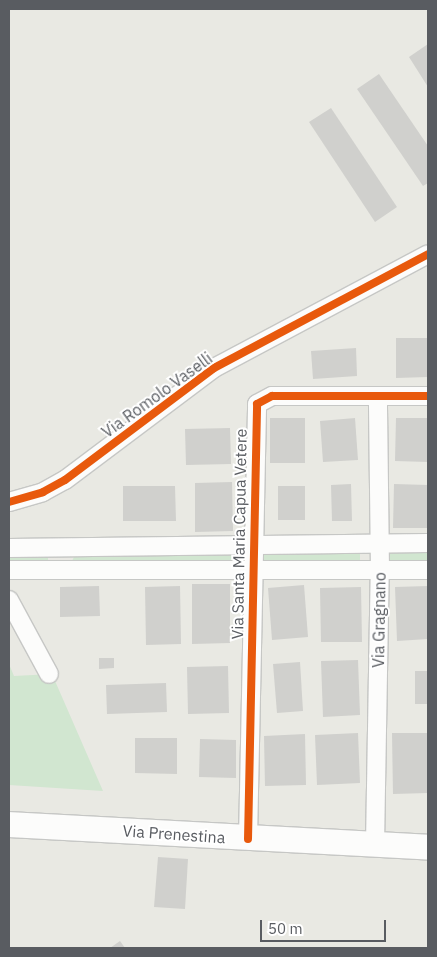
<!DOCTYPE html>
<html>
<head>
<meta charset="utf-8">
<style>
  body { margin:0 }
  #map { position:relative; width:437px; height:957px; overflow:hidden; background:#e9e9e3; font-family:"IBM Plex Sans",sans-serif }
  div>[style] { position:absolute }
  .green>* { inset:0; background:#d1e6d0 }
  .building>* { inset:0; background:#d0d0cd }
  .roads { filter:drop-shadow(1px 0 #c6c7c5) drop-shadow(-1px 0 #c6c7c5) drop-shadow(0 1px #c6c7c5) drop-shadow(0 -1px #c6c7c5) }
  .minor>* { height:18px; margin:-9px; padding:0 9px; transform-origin:9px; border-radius:9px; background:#fcfcfb }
  .secondary>* { height:25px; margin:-12.5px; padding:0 12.5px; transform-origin:12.5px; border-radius:12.5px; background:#fcfcfb }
  .cycleway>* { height:8px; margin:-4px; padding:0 4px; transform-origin:4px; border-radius:4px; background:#e8590c }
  span { translate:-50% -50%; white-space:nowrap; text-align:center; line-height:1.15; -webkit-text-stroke:4px #fff; paint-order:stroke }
  .street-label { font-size:16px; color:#595c61 }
  .frame { position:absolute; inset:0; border:10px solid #595c61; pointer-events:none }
  .scale { position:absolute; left:260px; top:920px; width:126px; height:22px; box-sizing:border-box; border:2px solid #595c61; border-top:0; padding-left:6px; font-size:15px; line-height:18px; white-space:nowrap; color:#595c61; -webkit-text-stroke:4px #fff; paint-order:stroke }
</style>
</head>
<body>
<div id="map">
  <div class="green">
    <div style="clip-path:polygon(9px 552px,48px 552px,48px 565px,9px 566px)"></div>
    <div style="clip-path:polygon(360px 552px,360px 565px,262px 565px,262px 553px)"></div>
    <div style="clip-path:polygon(237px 553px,237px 566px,72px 561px,75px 555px)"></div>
    <div style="clip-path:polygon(388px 553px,428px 553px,428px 565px,388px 565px)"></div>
    <div style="clip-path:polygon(9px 664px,14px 676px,52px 674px,103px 791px,9px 785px)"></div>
  </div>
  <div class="building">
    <div style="clip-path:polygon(428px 44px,428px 87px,409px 57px)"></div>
    <div style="clip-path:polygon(379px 74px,428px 146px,428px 183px,423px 186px,357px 89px)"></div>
    <div style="clip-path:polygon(331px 108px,397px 207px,375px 222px,309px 122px)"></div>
    <div style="clip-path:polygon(396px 338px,428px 338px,428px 377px,396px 378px)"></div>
    <div style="clip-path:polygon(356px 348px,357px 376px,313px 379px,311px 351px)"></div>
    <div style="clip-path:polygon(270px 418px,305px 418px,305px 463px,270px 463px)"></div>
    <div style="clip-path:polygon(355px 418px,358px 460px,323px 462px,320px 421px)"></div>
    <div style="clip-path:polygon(396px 418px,428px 418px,428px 462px,395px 461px)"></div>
    <div style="clip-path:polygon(230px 428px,231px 464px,186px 465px,185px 429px)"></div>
    <div style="clip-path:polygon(232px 482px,233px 531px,195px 532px,195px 483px)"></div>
    <div style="clip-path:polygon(351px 484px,352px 521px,332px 521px,331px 485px)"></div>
    <div style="clip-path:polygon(394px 484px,428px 485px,428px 528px,393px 528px)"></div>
    <div style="clip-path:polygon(123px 486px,175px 486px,176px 521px,123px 521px)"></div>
    <div style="clip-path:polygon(278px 486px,305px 486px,305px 520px,278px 520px)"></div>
    <div style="clip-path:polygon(192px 584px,230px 584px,230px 643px,192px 644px)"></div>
    <div style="clip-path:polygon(304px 585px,308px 637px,272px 640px,268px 588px)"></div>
    <div style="clip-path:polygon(99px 586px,100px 616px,60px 617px,60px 587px)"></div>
    <div style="clip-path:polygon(180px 586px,181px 644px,146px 645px,145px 587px)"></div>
    <div style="clip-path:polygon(428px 586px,428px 639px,397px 641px,395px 587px)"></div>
    <div style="clip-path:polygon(361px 587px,362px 642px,321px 642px,320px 588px)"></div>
    <div style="clip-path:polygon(99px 658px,114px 658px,114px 668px,99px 669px)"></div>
    <div style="clip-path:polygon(358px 660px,360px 715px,323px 717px,321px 661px)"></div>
    <div style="clip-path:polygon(300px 662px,303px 711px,277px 713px,273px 664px)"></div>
    <div style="clip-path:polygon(228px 666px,229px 713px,188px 714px,187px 667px)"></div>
    <div style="clip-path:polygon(415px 671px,428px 671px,428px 704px,415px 704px)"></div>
    <div style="clip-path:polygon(166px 683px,167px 712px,107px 714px,106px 685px)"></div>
    <div style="clip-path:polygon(358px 733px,360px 783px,317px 785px,315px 735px)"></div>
    <div style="clip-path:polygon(392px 733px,428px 733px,428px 793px,393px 794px)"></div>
    <div style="clip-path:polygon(305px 734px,306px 785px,265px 786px,264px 736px)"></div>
    <div style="clip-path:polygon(135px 738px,177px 738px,177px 774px,135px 773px)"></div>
    <div style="clip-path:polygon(200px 739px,236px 740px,236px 778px,199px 777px)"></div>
    <div style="clip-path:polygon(158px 857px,188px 859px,185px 909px,154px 907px)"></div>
    <div style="clip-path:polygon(120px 941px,125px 948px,110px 948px)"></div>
  </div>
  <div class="roads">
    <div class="minor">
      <div style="left:9px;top:502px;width:35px;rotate:-16deg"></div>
      <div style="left:43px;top:492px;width:25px;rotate:-29deg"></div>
      <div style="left:65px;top:480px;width:186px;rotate:-36.9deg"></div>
      <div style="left:214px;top:368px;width:242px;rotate:-28deg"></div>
      <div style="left:9px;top:548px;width:419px;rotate:-0.7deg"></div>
      <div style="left:9px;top:570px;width:419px"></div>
      <div style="left:9px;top:600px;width:84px;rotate:61.6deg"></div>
      <div style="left:248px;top:839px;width:435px;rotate:-88.8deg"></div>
      <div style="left:257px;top:404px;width:17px;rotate:-28deg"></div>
      <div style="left:272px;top:396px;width:156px"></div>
      <div style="left:375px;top:844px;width:274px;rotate:-89deg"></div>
      <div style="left:380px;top:570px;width:174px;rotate:-90.7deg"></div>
    </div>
    <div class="secondary">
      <div style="left:9px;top:824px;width:420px;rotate:3.1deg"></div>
    </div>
  </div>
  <div class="cycleway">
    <div style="left:9px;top:502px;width:35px;rotate:-16deg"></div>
    <div style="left:43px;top:492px;width:25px;rotate:-29deg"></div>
    <div style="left:65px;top:480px;width:186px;rotate:-36.9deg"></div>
    <div style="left:214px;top:368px;width:242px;rotate:-28deg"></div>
    <div style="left:248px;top:839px;width:435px;rotate:-88.8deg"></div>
    <div style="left:257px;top:404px;width:17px;rotate:-28deg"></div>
    <div style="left:272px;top:396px;width:156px"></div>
  </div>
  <div class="street-label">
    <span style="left:157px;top:395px;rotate:-36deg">Via Romolo Vaselli</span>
    <span style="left:239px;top:534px;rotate:-89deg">Via Santa Maria Capua Vetere</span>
    <span style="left:379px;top:620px;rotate:-89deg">Via Gragnano</span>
    <span style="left:174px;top:834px;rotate:4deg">Via Prenestina</span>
  </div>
  <div class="frame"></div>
  <div class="scale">50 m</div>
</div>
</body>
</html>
